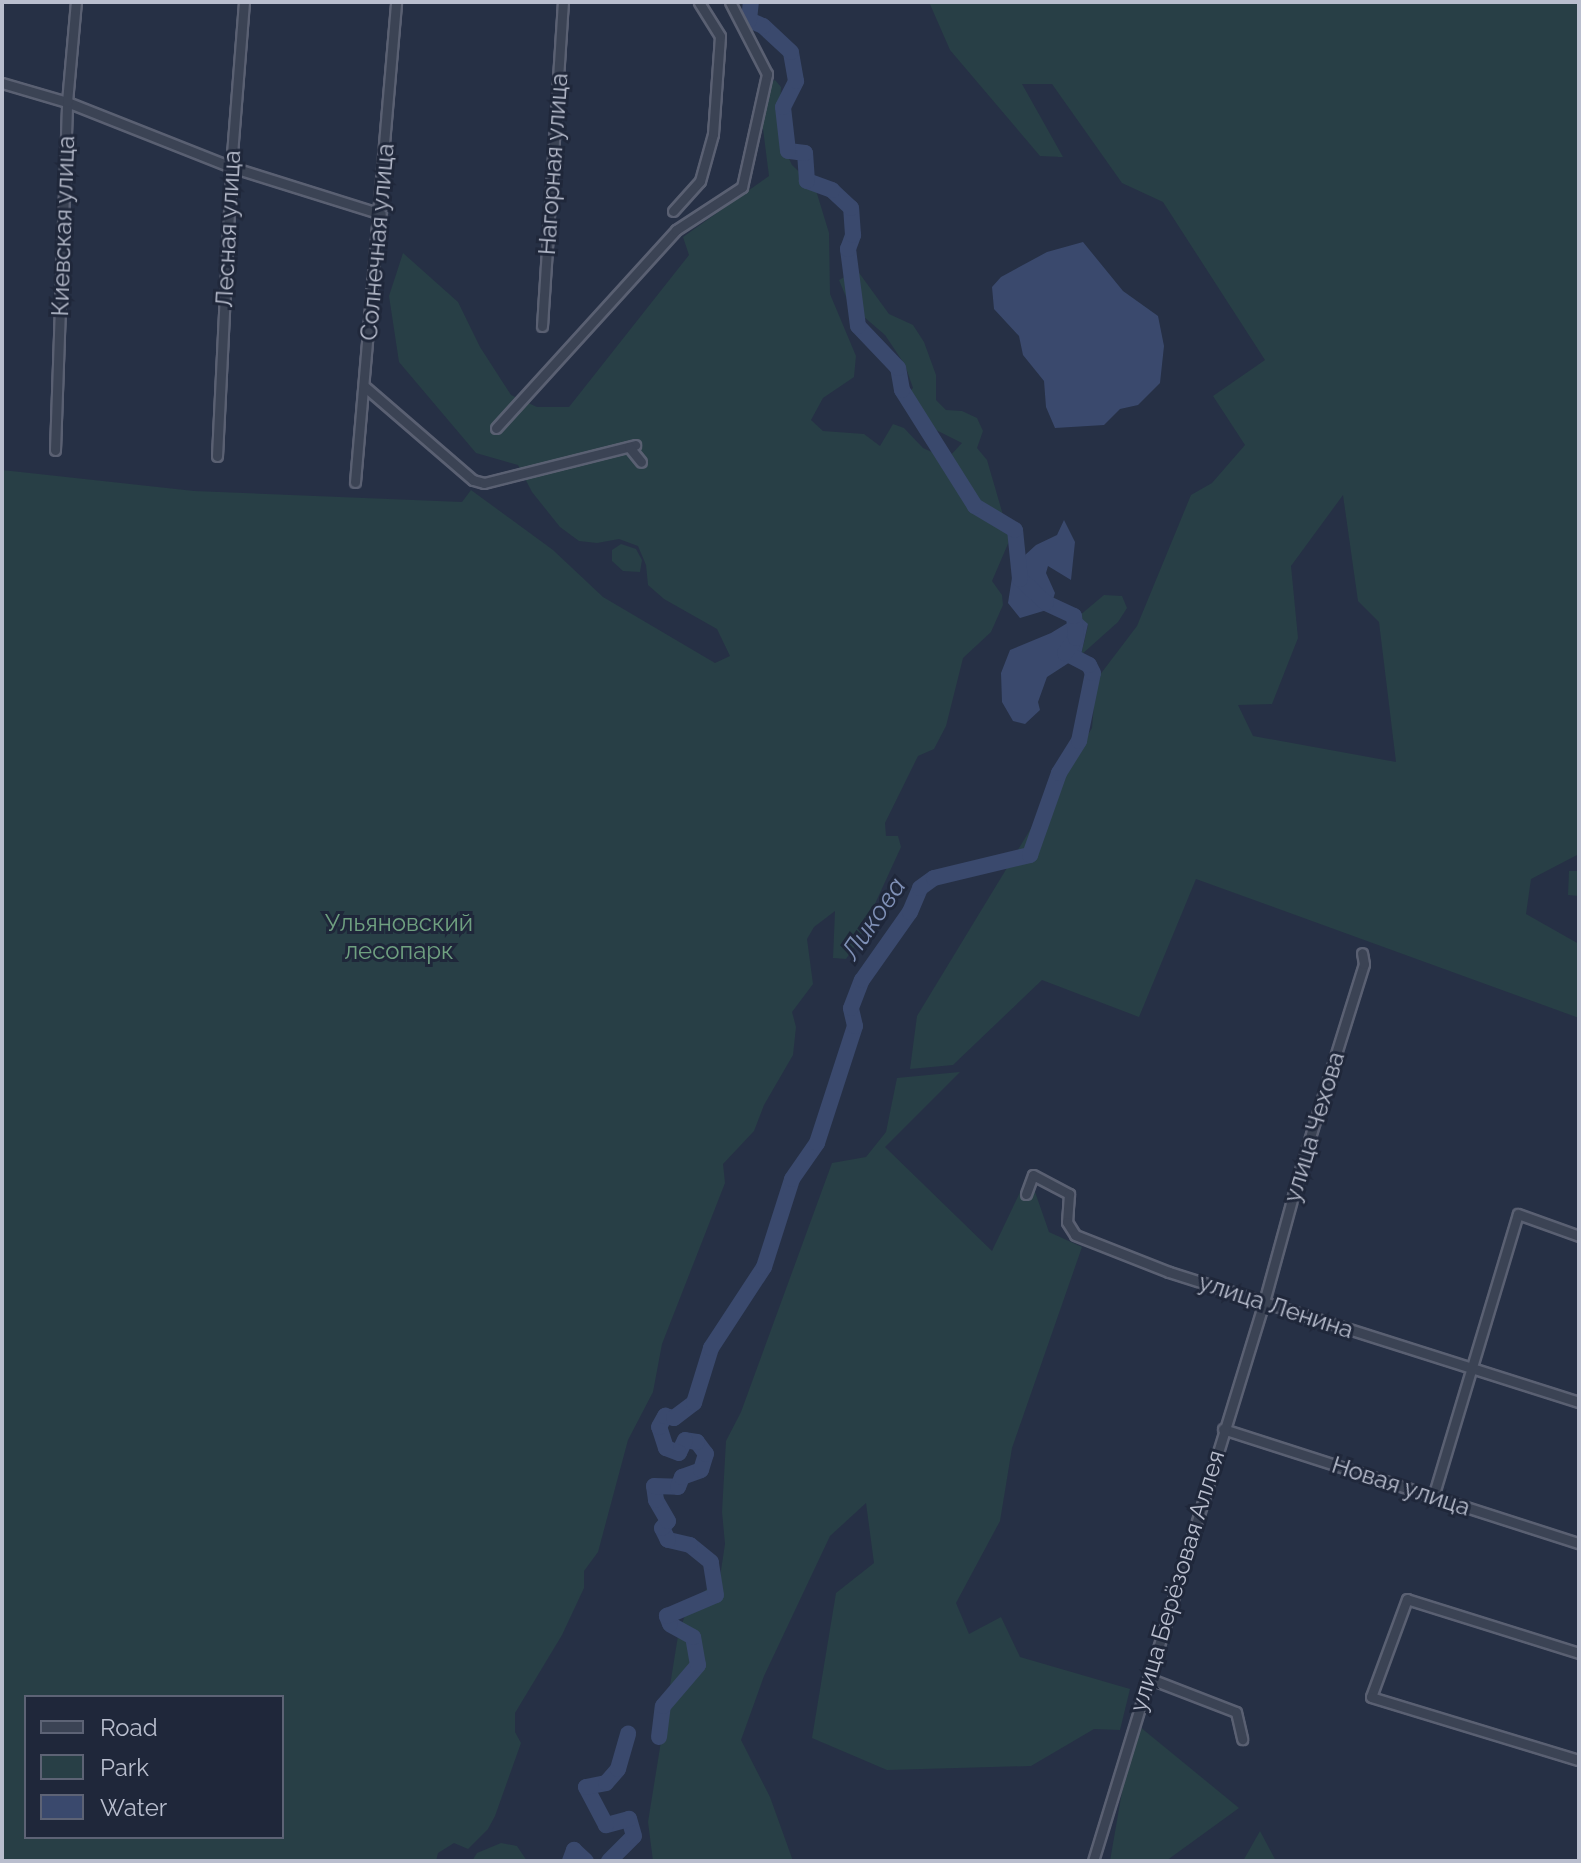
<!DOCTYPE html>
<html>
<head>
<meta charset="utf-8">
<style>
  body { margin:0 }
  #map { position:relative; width:1581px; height:1863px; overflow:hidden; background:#263045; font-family:Raleway,sans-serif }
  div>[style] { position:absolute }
  .green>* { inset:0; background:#283f46 }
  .water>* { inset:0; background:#3a496d }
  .river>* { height:16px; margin:-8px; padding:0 8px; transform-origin:8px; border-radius:8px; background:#3a496d }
  .roads { filter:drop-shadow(2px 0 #5a6072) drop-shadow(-2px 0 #5a6072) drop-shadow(0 2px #5a6072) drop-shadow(0 -2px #5a6072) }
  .street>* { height:9px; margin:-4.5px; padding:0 4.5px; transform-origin:4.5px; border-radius:4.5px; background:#3b4354 }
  span { translate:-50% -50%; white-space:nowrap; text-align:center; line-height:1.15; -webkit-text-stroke:6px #1f273a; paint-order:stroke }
  .street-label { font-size:24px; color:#b9bece }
  .park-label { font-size:24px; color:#6fa080 }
  .water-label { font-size:26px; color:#7f90b6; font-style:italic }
  .frame { position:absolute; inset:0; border:4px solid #b9bece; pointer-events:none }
  .legend { position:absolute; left:24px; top:1695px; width:260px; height:144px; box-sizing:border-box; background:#1f273a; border:2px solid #5d6375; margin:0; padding:10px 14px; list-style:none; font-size:24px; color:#b9bece }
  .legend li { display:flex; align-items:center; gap:16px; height:40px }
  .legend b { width:40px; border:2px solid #5d6375 }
</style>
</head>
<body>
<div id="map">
  <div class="green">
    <div style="clip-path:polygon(evenodd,929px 2px,1579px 2px,1579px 854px,1531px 879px,1526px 914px,1579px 944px,1579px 1018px,1196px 879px,1139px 1017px,1042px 980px,953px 1065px,910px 1069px,917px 1016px,1092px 728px,1096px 680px,1137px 626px,1191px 495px,1212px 483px,1245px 445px,1213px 396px,1265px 360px,1163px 202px,1122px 183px,1052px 84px,1022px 84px,1063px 157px,1040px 156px,950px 50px,929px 2px,1343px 495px,1358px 601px,1379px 622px,1396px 762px,1253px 736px,1238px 705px,1272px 704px,1298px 638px,1291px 566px,1343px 495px)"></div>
    <div style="clip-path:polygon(evenodd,775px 80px,781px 87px,779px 138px,792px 165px,815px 187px,829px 233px,830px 294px,856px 356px,854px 377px,823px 398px,811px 420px,823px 431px,864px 434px,880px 446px,893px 424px,904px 428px,923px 448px,947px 459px,962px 443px,928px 426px,900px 402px,913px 388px,905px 365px,885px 335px,849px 304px,839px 280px,857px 270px,889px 314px,913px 325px,924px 342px,936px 375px,936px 400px,946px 410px,962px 411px,977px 418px,983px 431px,977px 448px,987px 460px,1010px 539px,992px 581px,1002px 595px,1003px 605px,991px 632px,963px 658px,946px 726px,934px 749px,918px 756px,885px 823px,886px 836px,898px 836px,901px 847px,858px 941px,846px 959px,833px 958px,835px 911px,814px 927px,807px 939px,813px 984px,792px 1012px,796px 1027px,793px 1055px,764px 1105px,754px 1131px,723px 1164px,725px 1183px,662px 1344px,653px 1392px,628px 1440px,598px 1552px,584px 1571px,584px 1588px,562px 1635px,515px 1713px,515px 1732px,521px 1743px,495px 1816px,488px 1829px,468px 1849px,454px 1843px,438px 1853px,436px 1861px,2px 1861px,2px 470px,194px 491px,462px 502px,471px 490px,553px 550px,603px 597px,715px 663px,730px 656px,717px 629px,664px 599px,648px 585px,646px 565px,638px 546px,619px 539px,597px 543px,579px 541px,560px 527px,532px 492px,518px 465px,476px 453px,399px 362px,389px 296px,403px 253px,458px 302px,480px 347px,511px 395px,537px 407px,569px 407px,689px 255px,683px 237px,769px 176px,762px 121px,769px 83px,775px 80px,26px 1697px,282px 1697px,282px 1837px,26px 1837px,26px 1697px)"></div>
    <div style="clip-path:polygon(621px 544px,636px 549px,642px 560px,640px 572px,623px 571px,612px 561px,612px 550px)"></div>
    <div style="clip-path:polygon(1104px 595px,1122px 596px,1127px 608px,1118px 622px,1081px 655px,1088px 625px,1079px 616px)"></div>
    <div style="clip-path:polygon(1569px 871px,1579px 871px,1579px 896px,1568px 895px)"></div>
    <div style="clip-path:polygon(960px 1072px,885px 1147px,992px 1251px,1024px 1184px,1034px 1189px,1049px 1232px,1082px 1247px,1012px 1448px,1000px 1521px,956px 1603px,969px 1634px,1001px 1617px,1020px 1657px,1130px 1689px,1120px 1730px,1094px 1729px,1031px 1766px,887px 1770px,812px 1738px,836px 1593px,874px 1563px,866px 1503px,830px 1536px,764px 1676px,741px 1740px,770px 1797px,793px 1861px,653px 1861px,648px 1822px,678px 1636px,688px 1606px,720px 1577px,725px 1544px,722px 1512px,726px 1441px,741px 1412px,832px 1163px,866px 1157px,886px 1132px,897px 1078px)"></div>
    <div style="clip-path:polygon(1134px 1722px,1239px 1808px,1166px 1861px,1110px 1861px)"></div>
    <div style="clip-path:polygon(1260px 1831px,1276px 1861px,1243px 1861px)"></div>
    <div style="clip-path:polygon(501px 1843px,517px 1846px,527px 1861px,472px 1861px,477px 1853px)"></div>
  </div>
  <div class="water">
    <div style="clip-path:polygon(1083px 242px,1123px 291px,1158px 316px,1164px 346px,1160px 383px,1138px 405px,1120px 409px,1104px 425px,1055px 428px,1046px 407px,1044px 381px,1023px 355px,1019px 336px,994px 309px,992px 287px,1001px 277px,1047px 252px)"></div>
    <div style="clip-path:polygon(1064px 520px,1075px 542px,1071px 580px,1048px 566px,1046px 573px,1055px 593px,1050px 609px,1020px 618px,1008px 603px,1014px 565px,1036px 545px,1057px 535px)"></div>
    <div style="clip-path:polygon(1079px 616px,1088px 624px,1081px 655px,1047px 677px,1038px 702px,1040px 710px,1025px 724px,1013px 721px,1002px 702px,1001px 673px,1010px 650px,1051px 633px)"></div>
  </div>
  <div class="river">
    <div style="left:659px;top:1737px;width:31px;rotate:-83deg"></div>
    <div style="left:663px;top:1706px;width:54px;rotate:-49.5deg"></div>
    <div style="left:698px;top:1665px;width:28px;rotate:-100deg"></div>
    <div style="left:693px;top:1637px;width:26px;rotate:-151deg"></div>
    <div style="left:670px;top:1624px;width:9px;rotate:-111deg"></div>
    <div style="left:667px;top:1616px;width:53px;rotate:-23.2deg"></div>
    <div style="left:716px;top:1595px;width:33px;rotate:-99deg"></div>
    <div style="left:711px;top:1562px;width:27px;rotate:-141deg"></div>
    <div style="left:690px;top:1545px;width:23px;rotate:-167deg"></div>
    <div style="left:668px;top:1540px;width:13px;rotate:-117deg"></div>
    <div style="left:662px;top:1528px;width:9px;rotate:-49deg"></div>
    <div style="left:668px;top:1521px;width:24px;rotate:-120deg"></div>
    <div style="left:656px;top:1500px;width:14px;rotate:-98deg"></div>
    <div style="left:654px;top:1486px;width:24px;rotate:2deg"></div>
    <div style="left:678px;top:1487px;width:11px;rotate:-68deg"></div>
    <div style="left:682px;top:1477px;width:20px;rotate:-20deg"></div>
    <div style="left:701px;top:1470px;width:17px;rotate:-73deg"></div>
    <div style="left:706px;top:1454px;width:15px;rotate:-127deg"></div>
    <div style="left:697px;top:1442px;width:12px;rotate:-171deg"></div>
    <div style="left:685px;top:1440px;width:14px;rotate:115deg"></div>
    <div style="left:679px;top:1453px;width:14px;rotate:-159deg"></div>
    <div style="left:666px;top:1448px;width:22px;rotate:-108deg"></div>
    <div style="left:659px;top:1427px;width:13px;rotate:-61deg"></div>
    <div style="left:665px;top:1416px;width:9px;rotate:13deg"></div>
    <div style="left:674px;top:1418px;width:25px;rotate:-37deg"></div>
    <div style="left:694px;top:1403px;width:58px;rotate:-72.8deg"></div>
    <div style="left:711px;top:1348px;width:97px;rotate:-56.8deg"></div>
    <div style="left:764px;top:1267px;width:92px;rotate:-72.3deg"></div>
    <div style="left:792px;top:1179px;width:44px;rotate:-55.2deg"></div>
    <div style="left:817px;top:1143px;width:123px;rotate:-72deg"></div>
    <div style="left:855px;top:1026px;width:18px;rotate:-103deg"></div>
    <div style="left:851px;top:1008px;width:30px;rotate:-69deg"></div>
    <div style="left:862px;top:980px;width:83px;rotate:-54.8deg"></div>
    <div style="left:910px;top:912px;width:26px;rotate:-67deg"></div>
    <div style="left:920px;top:888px;width:17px;rotate:-36deg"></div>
    <div style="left:934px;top:878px;width:99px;rotate:-13.5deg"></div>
    <div style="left:1030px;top:855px;width:87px;rotate:-70.5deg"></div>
    <div style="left:1059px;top:773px;width:38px;rotate:-58deg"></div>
    <div style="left:1079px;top:741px;width:69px;rotate:-78.4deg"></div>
    <div style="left:1093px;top:673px;width:9px;rotate:-117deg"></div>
    <div style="left:1089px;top:665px;width:27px;rotate:-153deg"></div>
    <div style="left:1065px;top:653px;width:19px;rotate:-54deg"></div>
    <div style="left:1076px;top:638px;width:22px;rotate:-95deg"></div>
    <div style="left:1074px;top:616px;width:31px;rotate:-155deg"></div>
    <div style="left:1046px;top:603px;width:35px;rotate:-137deg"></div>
    <div style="left:1020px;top:579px;width:49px;rotate:-95.8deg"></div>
    <div style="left:1015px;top:530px;width:47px;rotate:-149deg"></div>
    <div style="left:975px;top:506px;width:137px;rotate:-122.2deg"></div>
    <div style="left:902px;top:390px;width:22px;rotate:-100deg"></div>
    <div style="left:898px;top:368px;width:58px;rotate:-133.6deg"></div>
    <div style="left:858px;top:326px;width:78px;rotate:-97.4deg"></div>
    <div style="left:848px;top:249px;width:15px;rotate:-70deg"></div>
    <div style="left:853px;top:235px;width:27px;rotate:-94deg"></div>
    <div style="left:851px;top:208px;width:26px;rotate:-137deg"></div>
    <div style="left:832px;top:190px;width:27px;rotate:-160deg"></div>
    <div style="left:807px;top:181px;width:28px;rotate:-94deg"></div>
    <div style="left:805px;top:153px;width:17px;rotate:-173deg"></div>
    <div style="left:788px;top:151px;width:44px;rotate:-96.5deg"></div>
    <div style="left:783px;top:107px;width:29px;rotate:-63deg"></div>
    <div style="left:796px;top:81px;width:29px;rotate:-100deg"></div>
    <div style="left:791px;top:52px;width:38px;rotate:-137deg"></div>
    <div style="left:763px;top:26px;width:15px;rotate:-157deg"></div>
    <div style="left:749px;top:20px;width:18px;rotate:-84deg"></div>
    <div style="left:570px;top:1861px;width:12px;rotate:-70deg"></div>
    <div style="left:574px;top:1850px;width:16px;rotate:43deg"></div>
    <div style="left:609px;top:1861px;width:35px;rotate:-45deg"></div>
    <div style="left:634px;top:1836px;width:18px;rotate:-106deg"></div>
    <div style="left:629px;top:1819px;width:24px;rotate:165deg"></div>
    <div style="left:606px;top:1825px;width:43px;rotate:-117.8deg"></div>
    <div style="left:586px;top:1787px;width:20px;rotate:-11deg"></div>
    <div style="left:606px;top:1783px;width:18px;rotate:-49deg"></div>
    <div style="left:618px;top:1769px;width:37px;rotate:-74deg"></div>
  </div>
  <div class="roads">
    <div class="street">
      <div style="left:2px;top:83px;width:68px;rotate:16.3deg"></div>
      <div style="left:67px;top:102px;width:176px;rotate:21.6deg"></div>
      <div style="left:231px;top:167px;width:157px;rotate:17.4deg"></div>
      <div style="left:673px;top:211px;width:40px;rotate:-48deg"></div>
      <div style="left:700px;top:181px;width:49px;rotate:-74.5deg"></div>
      <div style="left:713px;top:134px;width:98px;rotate:-85.9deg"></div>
      <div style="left:720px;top:36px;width:40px;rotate:-122deg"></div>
      <div style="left:542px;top:326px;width:325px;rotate:-86.3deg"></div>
      <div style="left:364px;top:386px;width:144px;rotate:40.8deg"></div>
      <div style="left:473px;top:480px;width:11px;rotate:15deg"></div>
      <div style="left:484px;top:483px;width:156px;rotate:-14.1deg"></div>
      <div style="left:496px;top:428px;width:268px;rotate:-47.7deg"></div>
      <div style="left:676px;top:230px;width:79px;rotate:-33.1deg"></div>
      <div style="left:742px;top:187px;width:116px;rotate:-77.5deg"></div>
      <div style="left:767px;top:74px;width:81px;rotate:-117.2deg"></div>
      <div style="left:629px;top:447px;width:19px;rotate:51deg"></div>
      <div style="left:55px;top:450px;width:348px;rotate:-88deg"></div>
      <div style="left:67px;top:102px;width:100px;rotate:-84.9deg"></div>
      <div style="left:217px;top:456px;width:289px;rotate:-87.2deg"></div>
      <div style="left:231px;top:167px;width:166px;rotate:-85.5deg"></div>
      <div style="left:355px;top:482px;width:482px;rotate:-85.1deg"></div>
      <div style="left:1026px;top:1194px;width:20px;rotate:-70deg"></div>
      <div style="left:1033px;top:1175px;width:41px;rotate:27.8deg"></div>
      <div style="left:1069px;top:1194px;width:28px;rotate:94deg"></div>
      <div style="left:1067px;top:1222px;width:15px;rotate:58deg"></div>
      <div style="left:1075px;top:1235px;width:101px;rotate:21.5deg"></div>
      <div style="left:1169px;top:1272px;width:430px;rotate:17.6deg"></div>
      <div style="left:1223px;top:1429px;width:374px;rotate:17.8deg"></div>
      <div style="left:1433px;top:1497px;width:295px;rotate:-73.3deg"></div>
      <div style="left:1518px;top:1214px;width:65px;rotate:19.8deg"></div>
      <div style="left:1579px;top:1653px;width:180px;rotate:-162.6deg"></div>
      <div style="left:1407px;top:1599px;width:104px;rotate:110.2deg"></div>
      <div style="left:1371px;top:1697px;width:217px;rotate:16.9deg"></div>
      <div style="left:1148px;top:1678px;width:94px;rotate:21.1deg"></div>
      <div style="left:1236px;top:1712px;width:28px;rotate:77deg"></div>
      <div style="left:1093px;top:1861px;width:585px;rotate:-72.99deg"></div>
      <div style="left:1264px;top:1302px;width:144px;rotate:-74.7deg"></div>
      <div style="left:1302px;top:1163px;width:208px;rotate:-72.7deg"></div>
      <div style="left:1364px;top:964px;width:11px;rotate:-100deg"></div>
    </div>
  </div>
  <div class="street-label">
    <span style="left:553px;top:164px;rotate:-86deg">Нагорная улица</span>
    <span style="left:63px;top:226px;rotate:-88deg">Киевская улица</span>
    <span style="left:228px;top:229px;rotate:-87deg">Лесная улица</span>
    <span style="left:377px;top:242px;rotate:-85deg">Солнечная улица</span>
    <span style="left:1314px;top:1127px;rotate:-73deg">улица Чехова</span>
    <span style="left:1276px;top:1306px;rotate:18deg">улица Ленина</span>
    <span style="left:1401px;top:1486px;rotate:18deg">Новая улица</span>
    <span style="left:1177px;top:1581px;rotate:-73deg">улица Берёзовая Аллея</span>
  </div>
  <div class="park-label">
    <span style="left:399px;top:937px">Ульяновский<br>лесопарк</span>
  </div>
  <div class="water-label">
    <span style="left:874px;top:919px;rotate:-56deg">Ликова</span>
  </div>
  <div class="frame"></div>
  <ul class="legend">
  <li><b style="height:10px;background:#3b4354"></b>Road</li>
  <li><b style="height:22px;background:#283f46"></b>Park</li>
  <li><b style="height:22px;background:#3a496d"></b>Water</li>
  </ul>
</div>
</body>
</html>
